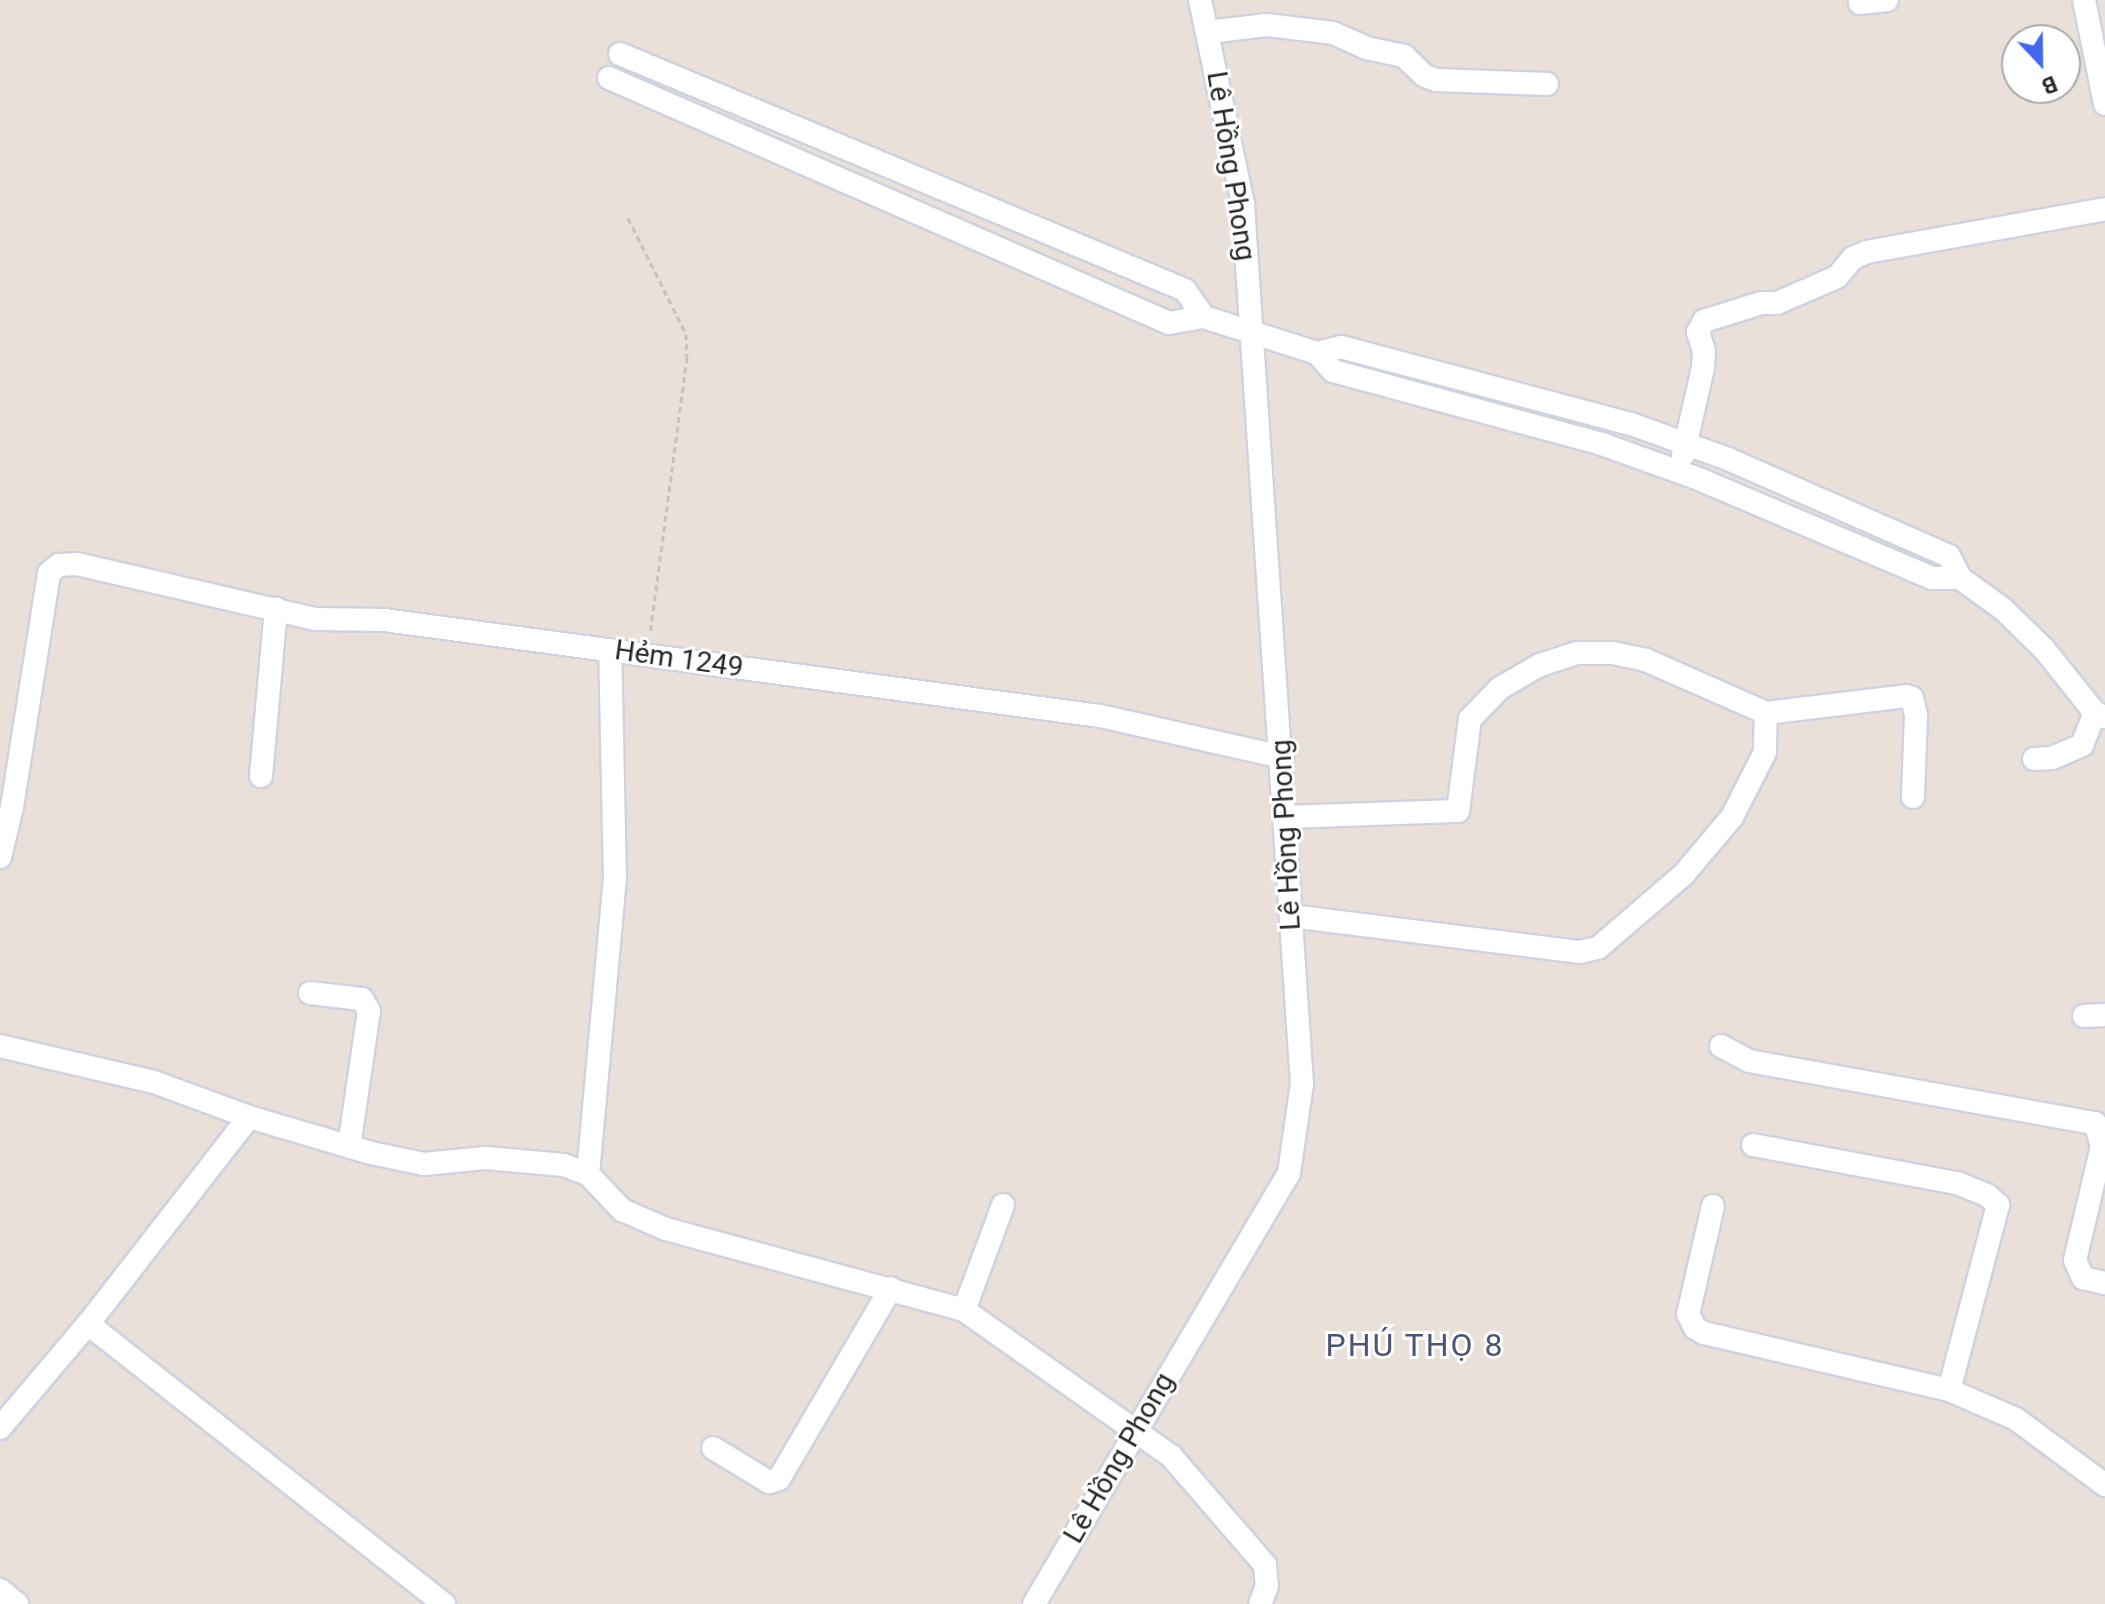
<!DOCTYPE html>
<html>
<head>
<meta charset="utf-8">
<style>
  body { margin:0 }
  #map { position:relative; width:2105px; height:1604px; overflow:hidden; background:#e9e1d9; font-family:Roboto,sans-serif }
  div>[style] { position:absolute }
  .path>* { height:3px; margin-top:-1.5px; transform-origin:0; background:repeating-linear-gradient(90deg,#c3c3c3 0 6px,transparent 0 10px) }
  .roads { filter:drop-shadow(2px 0 #cfd2df) drop-shadow(-2px 0 #cfd2df) drop-shadow(0 2px #cfd2df) drop-shadow(0 -2px #cfd2df) }
  .minor>* { height:22px; margin:-11px; padding:0 11px; transform-origin:11px; border-radius:11px; background:#fff }
  span { translate:-50% -50%; white-space:nowrap; text-align:center; line-height:1.15; -webkit-text-stroke:6px #fff; paint-order:stroke }
  .street-label { font-size:28px; color:#272727 }
  .quarter-label { font-size:32px; color:#4b5474; letter-spacing:2px }
  .north { position:absolute; left:2001px; top:24px; width:80px; height:80px; box-sizing:border-box; background:#fff; border:2px solid #a9a9a9; border-radius:50%; rotate:158deg; font-size:22px; font-weight:700; line-height:32px; text-align:center; color:#272727 }
  .north::after { content:''; display:block; margin:auto; width:28px; height:36px; background:#4268ed; clip-path:polygon(50% 0,100% 100%,50% 72%,0 100%) }
</style>
</head>
<body>
<div id="map">
  <div class="path">
    <div style="left:628px;top:218px;width:130px;rotate:63.4deg"></div>
    <div style="left:686px;top:334px;width:23px;rotate:88deg"></div>
    <div style="left:687px;top:357px;width:279px;rotate:97.6deg"></div>
  </div>
  <div class="roads">
    <div class="minor">
      <div style="left:2084px;top:0;width:106px;rotate:78.6deg"></div>
      <div style="left:1860px;top:3px;width:27px;rotate:-6deg"></div>
      <div style="left:1208px;top:32px;width:59px;rotate:-6.8deg"></div>
      <div style="left:1267px;top:25px;width:66px;rotate:6.9deg"></div>
      <div style="left:1333px;top:33px;width:36px;rotate:24deg"></div>
      <div style="left:1366px;top:48px;width:39px;rotate:12deg"></div>
      <div style="left:1404px;top:56px;width:29px;rotate:44deg"></div>
      <div style="left:1425px;top:76px;width:12px;rotate:20deg"></div>
      <div style="left:1436px;top:80px;width:111px;rotate:2.1deg"></div>
      <div style="left:620px;top:54px;width:612px;rotate:22.67deg"></div>
      <div style="left:1185px;top:290px;width:33px;rotate:55deg"></div>
      <div style="left:609px;top:78px;width:611px;rotate:23.63deg"></div>
      <div style="left:1169px;top:323px;width:36px;rotate:-10deg"></div>
      <div style="left:1204px;top:317px;width:119px;rotate:17.7deg"></div>
      <div style="left:1683px;top:455px;width:89px;rotate:-77.1deg"></div>
      <div style="left:1703px;top:368px;width:17px;rotate:-87deg"></div>
      <div style="left:1704px;top:351px;width:20px;rotate:-108deg"></div>
      <div style="left:1698px;top:332px;width:13px;rotate:-61deg"></div>
      <div style="left:1704px;top:321px;width:60px;rotate:-17.5deg"></div>
      <div style="left:1761px;top:303px;width:16px"></div>
      <div style="left:1777px;top:303px;width:65px;rotate:-23.4deg"></div>
      <div style="left:1837px;top:277px;width:25px;rotate:-50deg"></div>
      <div style="left:1853px;top:258px;width:15px;rotate:-23deg"></div>
      <div style="left:1867px;top:252px;width:242px;rotate:-10.2deg"></div>
      <div style="left:1960px;top:578px;width:28px;rotate:180deg"></div>
      <div style="left:1932px;top:578px;width:253px;rotate:-157deg"></div>
      <div style="left:1699px;top:479px;width:103px;rotate:-160.2deg"></div>
      <div style="left:1602px;top:444px;width:279px;rotate:-164.8deg"></div>
      <div style="left:1333px;top:371px;width:24px;rotate:-132deg"></div>
      <div style="left:1317px;top:353px;width:25px;rotate:-14deg"></div>
      <div style="left:1341px;top:347px;width:300px;rotate:14.9deg"></div>
      <div style="left:1631px;top:424px;width:103px;rotate:19.8deg"></div>
      <div style="left:1728px;top:459px;width:241px;rotate:23.7deg"></div>
      <div style="left:1949px;top:556px;width:25px;rotate:63deg"></div>
      <div style="left:1960px;top:578px;width:53px;rotate:35.8deg"></div>
      <div style="left:2003px;top:609px;width:57px;rotate:44.3deg"></div>
      <div style="left:2044px;top:649px;width:82px;rotate:51.4deg"></div>
      <div style="left:2095px;top:713px;width:11px;rotate:22deg"></div>
      <div style="left:2034px;top:759px;width:18px;rotate:-3deg"></div>
      <div style="left:2052px;top:758px;width:33px;rotate:-23deg"></div>
      <div style="left:2082px;top:745px;width:35px;rotate:-68deg"></div>
      <div style="left:261px;top:776px;width:168px;rotate:-84.9deg"></div>
      <div style="left:1284px;top:817px;width:174px;rotate:-2deg"></div>
      <div style="left:1458px;top:811px;width:93px;rotate:-82.6deg"></div>
      <div style="left:1470px;top:719px;width:43px;rotate:-45.9deg"></div>
      <div style="left:1500px;top:688px;width:46px;rotate:-29.9deg"></div>
      <div style="left:1540px;top:665px;width:39px;rotate:-18deg"></div>
      <div style="left:1577px;top:653px;width:36px"></div>
      <div style="left:1613px;top:653px;width:34px;rotate:12deg"></div>
      <div style="left:1646px;top:660px;width:131px;rotate:23.8deg"></div>
      <div style="left:0;top:857px;width:51px;rotate:-76.5deg"></div>
      <div style="left:12px;top:807px;width:237px;rotate:-81deg"></div>
      <div style="left:49px;top:573px;width:13px;rotate:-39deg"></div>
      <div style="left:59px;top:565px;width:18px;rotate:-3deg"></div>
      <div style="left:77px;top:564px;width:245px;rotate:13deg"></div>
      <div style="left:316px;top:619px;width:68px;rotate:0.8deg"></div>
      <div style="left:384px;top:620px;width:722px;rotate:7.64deg"></div>
      <div style="left:1100px;top:716px;width:187px;rotate:12.7deg"></div>
      <div style="left:1291px;top:916px;width:290px;rotate:7.1deg"></div>
      <div style="left:1579px;top:952px;width:19px;rotate:-12deg"></div>
      <div style="left:1598px;top:948px;width:113px;rotate:-40.7deg"></div>
      <div style="left:1684px;top:874px;width:75px;rotate:-49.9deg"></div>
      <div style="left:1732px;top:817px;width:73px;rotate:-63.1deg"></div>
      <div style="left:1765px;top:752px;width:39px;rotate:-89deg"></div>
      <div style="left:1766px;top:713px;width:141px;rotate:-6.9deg"></div>
      <div style="left:1906px;top:696px;width:6px;rotate:18deg"></div>
      <div style="left:1912px;top:698px;width:17px;rotate:77deg"></div>
      <div style="left:1916px;top:715px;width:82px;rotate:92.1deg"></div>
      <div style="left:310px;top:993px;width:52px;rotate:6.6deg"></div>
      <div style="left:362px;top:999px;width:14px;rotate:60deg"></div>
      <div style="left:369px;top:1011px;width:137px;rotate:98.4deg"></div>
      <div style="left:2084px;top:1016px;width:21px;rotate:-3deg"></div>
      <div style="left:0;top:1046px;width:158px;rotate:13.2deg"></div>
      <div style="left:154px;top:1082px;width:101px;rotate:20.2deg"></div>
      <div style="left:249px;top:1117px;width:127px;rotate:16.4deg"></div>
      <div style="left:371px;top:1153px;width:54px;rotate:11.7deg"></div>
      <div style="left:424px;top:1164px;width:62px;rotate:-5.5deg"></div>
      <div style="left:486px;top:1158px;width:78px;rotate:5.1deg"></div>
      <div style="left:564px;top:1165px;width:26px;rotate:21deg"></div>
      <div style="left:588px;top:1174px;width:50px;rotate:46.6deg"></div>
      <div style="left:622px;top:1210px;width:48px;rotate:23.4deg"></div>
      <div style="left:666px;top:1229px;width:309px;rotate:15.2deg"></div>
      <div style="left:964px;top:1310px;width:253px;rotate:35.2deg"></div>
      <div style="left:1171px;top:1456px;width:144px;rotate:49.2deg"></div>
      <div style="left:1265px;top:1565px;width:21px;rotate:85deg"></div>
      <div style="left:1267px;top:1586px;width:19px;rotate:111deg"></div>
      <div style="left:1721px;top:1046px;width:32px;rotate:28deg"></div>
      <div style="left:1749px;top:1061px;width:352px;rotate:10.2deg"></div>
      <div style="left:2095px;top:1123px;width:24px;rotate:73deg"></div>
      <div style="left:2102px;top:1146px;width:117px;rotate:103.3deg"></div>
      <div style="left:2075px;top:1260px;width:20px;rotate:66deg"></div>
      <div style="left:2083px;top:1278px;width:23px;rotate:13deg"></div>
      <div style="left:1753px;top:1145px;width:208px;rotate:10.6deg"></div>
      <div style="left:1957px;top:1183px;width:32px;rotate:22deg"></div>
      <div style="left:1987px;top:1195px;width:15px;rotate:42deg"></div>
      <div style="left:1998px;top:1205px;width:191px;rotate:104.8deg"></div>
      <div style="left:588px;top:1174px;width:295px;rotate:-84.8deg"></div>
      <div style="left:615px;top:880px;width:230px;rotate:-91.2deg"></div>
      <div style="left:1713px;top:1206px;width:111px;rotate:103deg"></div>
      <div style="left:1688px;top:1314px;width:16px;rotate:63deg"></div>
      <div style="left:1695px;top:1328px;width:10px;rotate:29deg"></div>
      <div style="left:1704px;top:1333px;width:252px;rotate:13.1deg"></div>
      <div style="left:1949px;top:1390px;width:73px;rotate:23.4deg"></div>
      <div style="left:2016px;top:1419px;width:111px;rotate:36.6deg"></div>
      <div style="left:964px;top:1310px;width:112px;rotate:-69.6deg"></div>
      <div style="left:88px;top:1324px;width:453px;rotate:38.2deg"></div>
      <div style="left:0;top:1428px;width:136px;rotate:-49.8deg"></div>
      <div style="left:88px;top:1324px;width:262px;rotate:-52.1deg"></div>
      <div style="left:713px;top:1448px;width:66px;rotate:31.3deg"></div>
      <div style="left:769px;top:1482px;width:10px;rotate:-17deg"></div>
      <div style="left:779px;top:1479px;width:221px;rotate:-59.6deg"></div>
      <div style="left:0;top:1590px;width:22px;rotate:39deg"></div>
      <div style="left:1034px;top:1604px;width:501px;rotate:-59.39deg"></div>
      <div style="left:1289px;top:1173px;width:90px;rotate:-81.7deg"></div>
      <div style="left:1302px;top:1084px;width:882px;rotate:-93.84deg"></div>
      <div style="left:1243px;top:204px;width:208px;rotate:-101.9deg"></div>
    </div>
  </div>
  <div class="street-label">
    <span style="left:1231px;top:166px;rotate:81deg">Lê Hồng Phong</span>
    <span style="left:679px;top:659px;rotate:8deg">Hẻm 1249</span>
    <span style="left:1286px;top:835px;rotate:-93deg">Lê Hồng Phong</span>
    <span style="left:1119px;top:1458px;rotate:-60deg">Lê Hồng Phong</span>
  </div>
  <div class="quarter-label">
    <span style="left:1415px;top:1345px">PHÚ THỌ 8</span>
  </div>
  <div class="north">B</div>
</div>
</body>
</html>
